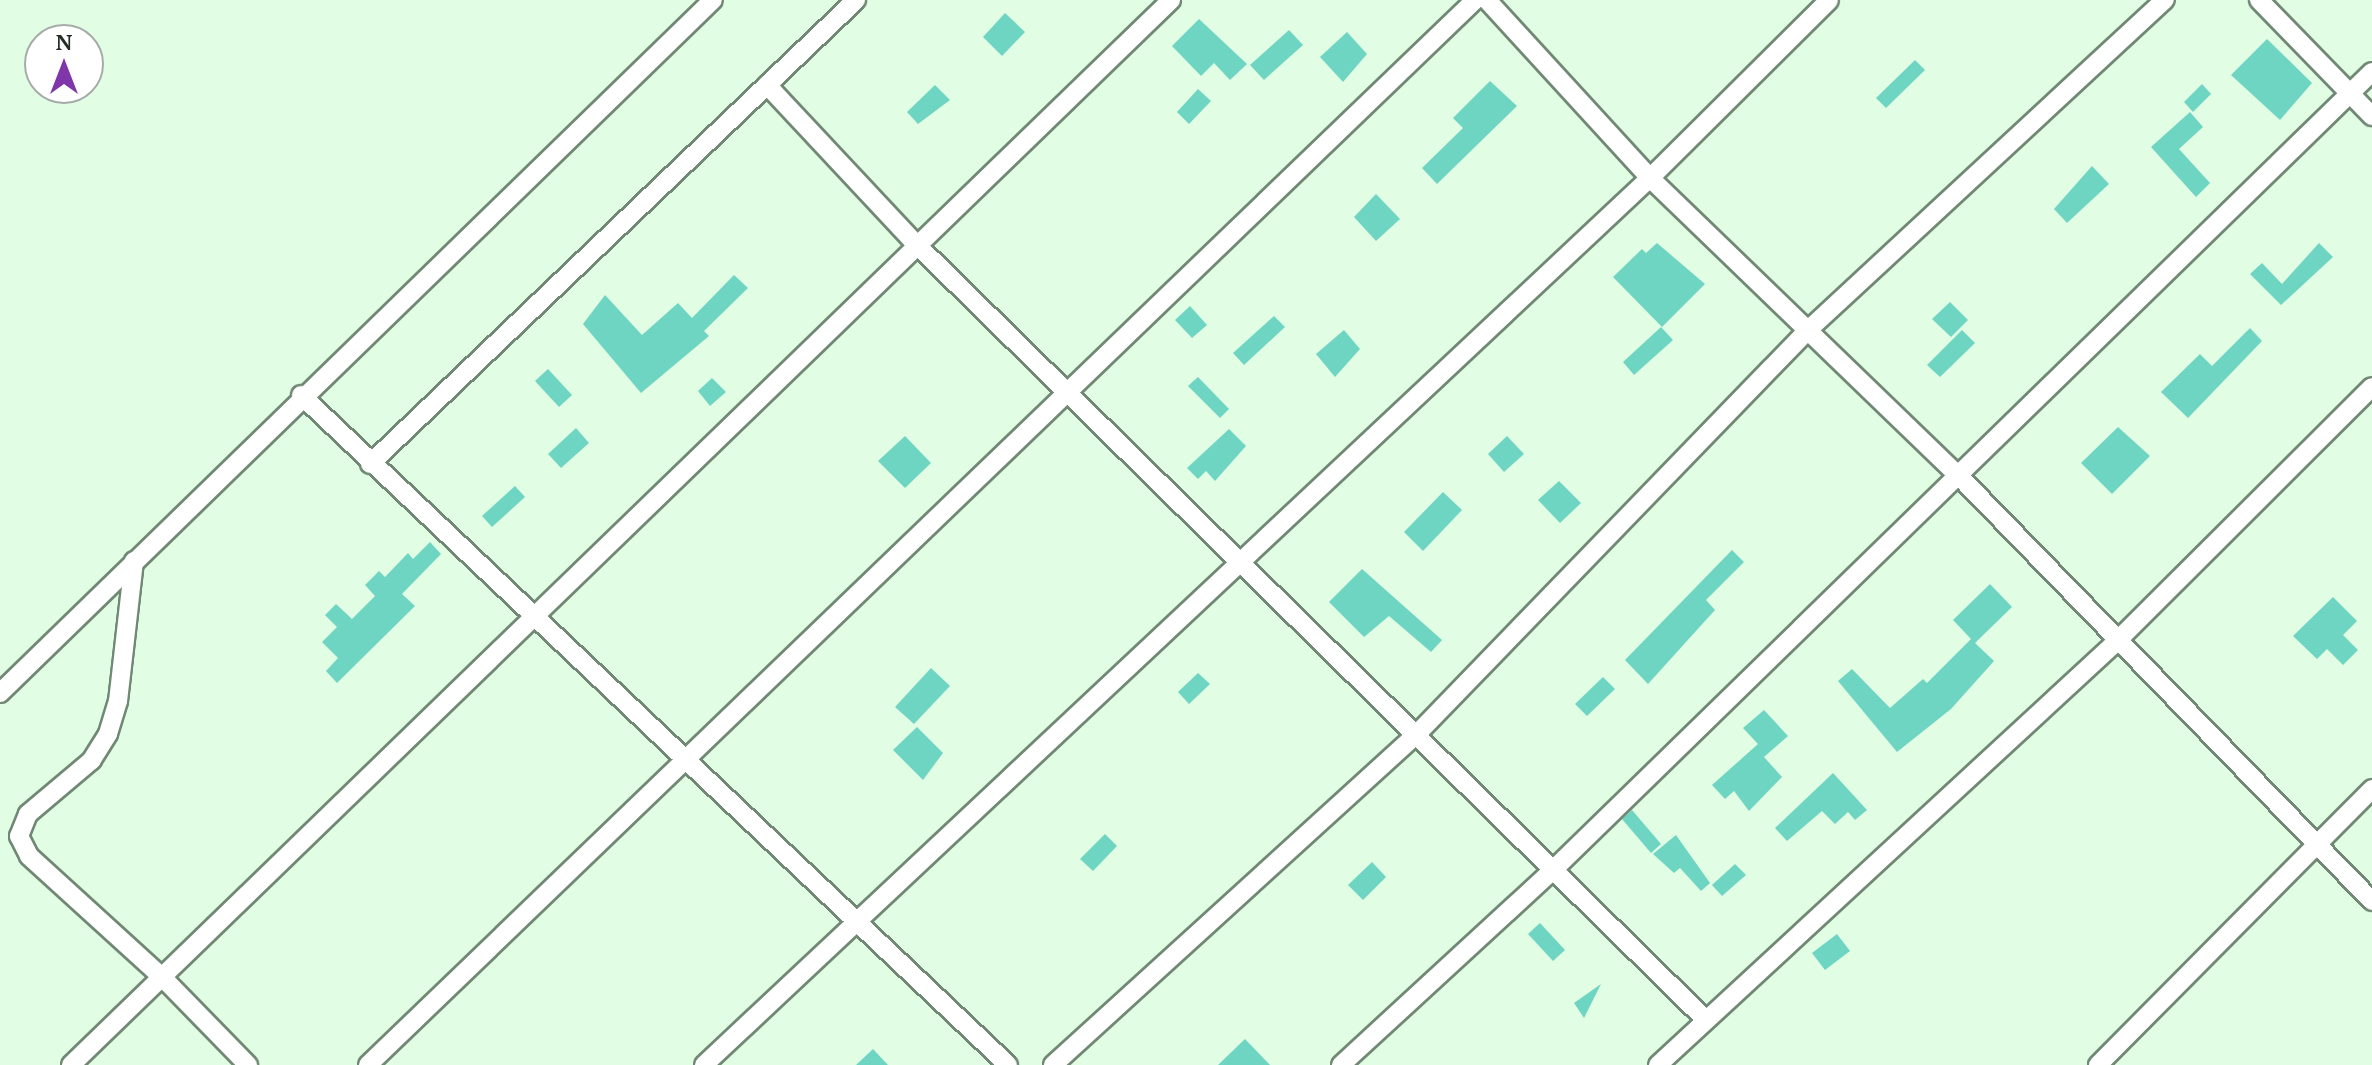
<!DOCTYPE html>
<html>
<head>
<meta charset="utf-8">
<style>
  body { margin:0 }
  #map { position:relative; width:2372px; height:1065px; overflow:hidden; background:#e1fde4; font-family:"PT Serif",serif }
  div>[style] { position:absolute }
  .building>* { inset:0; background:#6fd5c3 }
  .roads { filter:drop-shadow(2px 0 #718974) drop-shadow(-2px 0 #718974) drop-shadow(0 2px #718974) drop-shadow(0 -2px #718974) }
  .minor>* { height:18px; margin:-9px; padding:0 9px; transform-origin:9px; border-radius:9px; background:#fff }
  span { translate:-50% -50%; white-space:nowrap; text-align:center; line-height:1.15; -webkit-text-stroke:6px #fff; paint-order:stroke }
  .north { position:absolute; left:24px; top:24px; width:80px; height:80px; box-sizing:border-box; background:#fff; border:2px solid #a7aba7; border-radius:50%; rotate:0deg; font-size:22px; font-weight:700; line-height:32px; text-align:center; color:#232d24 }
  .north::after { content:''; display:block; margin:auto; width:28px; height:36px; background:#7e36a8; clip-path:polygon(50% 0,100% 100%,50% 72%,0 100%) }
</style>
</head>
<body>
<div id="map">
  <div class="building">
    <div style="clip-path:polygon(1005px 13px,1025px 32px,1002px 56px,983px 37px)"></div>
    <div style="clip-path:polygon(1199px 19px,1247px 64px,1230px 80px,1214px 63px,1201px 76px,1172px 46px)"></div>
    <div style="clip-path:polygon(1289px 30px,1303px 45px,1264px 80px,1250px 65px)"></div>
    <div style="clip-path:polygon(1347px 32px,1367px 54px,1343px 82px,1320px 57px)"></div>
    <div style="clip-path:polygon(2267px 39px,2312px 83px,2280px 120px,2231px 75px)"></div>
    <div style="clip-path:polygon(1915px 60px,1925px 70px,1886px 108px,1876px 98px)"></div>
    <div style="clip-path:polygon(1490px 81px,1517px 106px,1437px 184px,1422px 168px,1463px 128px,1453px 118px)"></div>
    <div style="clip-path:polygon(2202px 84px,2211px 94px,2193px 112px,2184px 102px)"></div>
    <div style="clip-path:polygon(935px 85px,950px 100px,918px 124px,907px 112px)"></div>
    <div style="clip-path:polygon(1198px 89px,1211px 101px,1189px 124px,1177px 112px)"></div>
    <div style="clip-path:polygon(2190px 112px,2203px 127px,2179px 149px,2210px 183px,2196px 197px,2151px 147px)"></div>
    <div style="clip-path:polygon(2092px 166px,2109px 184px,2067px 223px,2054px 209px)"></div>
    <div style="clip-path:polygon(1376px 194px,1400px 219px,1376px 241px,1354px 217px)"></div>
    <div style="clip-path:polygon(1657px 243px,1705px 284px,1662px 327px,1613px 277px,1642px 249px,1646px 253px)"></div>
    <div style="clip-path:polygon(2319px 243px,2333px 257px,2281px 305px,2250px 274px,2262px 263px,2282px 284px)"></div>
    <div style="clip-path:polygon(734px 275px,748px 288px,704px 331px,709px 336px,641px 393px,583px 324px,605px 295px,642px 335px,678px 303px,692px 318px)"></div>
    <div style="clip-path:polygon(1950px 302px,1968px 320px,1951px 337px,1932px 319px)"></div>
    <div style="clip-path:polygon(1190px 306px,1207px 325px,1192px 338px,1175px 320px)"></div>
    <div style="clip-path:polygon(1274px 316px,1285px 327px,1244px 365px,1233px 353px)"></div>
    <div style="clip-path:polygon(1661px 327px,1673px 340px,1634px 375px,1623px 362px)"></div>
    <div style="clip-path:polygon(2250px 328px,2262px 341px,2188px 418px,2161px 392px,2200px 354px,2212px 366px)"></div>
    <div style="clip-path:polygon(1344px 330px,1360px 349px,1335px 377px,1316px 354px)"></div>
    <div style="clip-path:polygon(1962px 330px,1975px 343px,1940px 377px,1927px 365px)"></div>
    <div style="clip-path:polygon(548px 369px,572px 395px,559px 407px,535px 381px)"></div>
    <div style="clip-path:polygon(1198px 377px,1229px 409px,1220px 418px,1188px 386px)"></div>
    <div style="clip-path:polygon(712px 378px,726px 392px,710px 406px,698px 391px)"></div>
    <div style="clip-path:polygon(2118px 427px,2150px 456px,2112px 494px,2081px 463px)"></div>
    <div style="clip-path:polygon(576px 428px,589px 443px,561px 468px,548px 454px)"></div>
    <div style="clip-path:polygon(1229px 429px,1246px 446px,1215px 481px,1206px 471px,1198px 479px,1187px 468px)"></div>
    <div style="clip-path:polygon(905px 436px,931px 463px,905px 488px,878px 461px)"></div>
    <div style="clip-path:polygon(1507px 436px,1524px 454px,1504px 472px,1488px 454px)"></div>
    <div style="clip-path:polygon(1559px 481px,1581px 503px,1560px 523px,1538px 500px)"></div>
    <div style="clip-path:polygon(515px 486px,525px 497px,492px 527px,482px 516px)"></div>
    <div style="clip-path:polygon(1443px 492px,1462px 510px,1423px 551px,1404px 532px)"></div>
    <div style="clip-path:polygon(430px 542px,441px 554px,402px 594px,415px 606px,337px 683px,326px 671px,338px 658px,322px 642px,337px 627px,325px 615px,336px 604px,352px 619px,375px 596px,365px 585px,379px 571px,385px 577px,408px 553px,413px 559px)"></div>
    <div style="clip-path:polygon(1732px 550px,1744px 562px,1706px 600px,1715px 610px,1648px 684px,1625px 660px)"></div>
    <div style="clip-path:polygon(1362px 569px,1442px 640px,1431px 652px,1389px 616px,1364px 637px,1329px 602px)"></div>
    <div style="clip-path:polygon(1990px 584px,2012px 607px,1975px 643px,1994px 661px,1951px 709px,1897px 752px,1838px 681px,1852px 669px,1890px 708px,1923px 679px,1927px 683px,1971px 639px,1953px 620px)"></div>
    <div style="clip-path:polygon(2333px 597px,2357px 621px,2343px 635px,2358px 650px,2343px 665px,2327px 649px,2317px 659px,2293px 636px)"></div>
    <div style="clip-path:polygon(931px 668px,950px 686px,914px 724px,895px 707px)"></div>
    <div style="clip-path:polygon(1198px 673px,1210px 684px,1189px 704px,1178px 692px)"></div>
    <div style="clip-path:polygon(1603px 677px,1615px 689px,1587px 716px,1575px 704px)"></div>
    <div style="clip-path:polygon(1764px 710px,1788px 736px,1764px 757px,1782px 777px,1749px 811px,1734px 791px,1725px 799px,1712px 785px,1758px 744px,1743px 728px)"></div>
    <div style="clip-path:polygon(917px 727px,943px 753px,923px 780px,893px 750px)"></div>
    <div style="clip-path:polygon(1833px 773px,1867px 810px,1855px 820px,1848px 812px,1835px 824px,1822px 811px,1787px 841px,1775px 828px)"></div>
    <div style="clip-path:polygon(1632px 810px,1661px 844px,1651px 853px,1622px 819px)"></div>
    <div style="clip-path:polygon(1105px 834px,1117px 846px,1093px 871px,1080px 859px)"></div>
    <div style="clip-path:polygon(1676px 835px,1710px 883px,1701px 891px,1680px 868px,1674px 873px,1653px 854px)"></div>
    <div style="clip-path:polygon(1372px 862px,1386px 877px,1363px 900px,1348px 885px)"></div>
    <div style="clip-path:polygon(1735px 864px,1746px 875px,1722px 896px,1712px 885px)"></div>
    <div style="clip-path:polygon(1540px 923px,1565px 950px,1553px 961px,1528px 934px)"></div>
    <div style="clip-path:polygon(1837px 934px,1850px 951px,1825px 970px,1812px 953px)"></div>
    <div style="clip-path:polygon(1601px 984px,1584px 1018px,1574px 1003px)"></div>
    <div style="clip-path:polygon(1245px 1039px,1270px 1065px,1218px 1065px)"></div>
    <div style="clip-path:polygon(873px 1049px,888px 1065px,856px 1065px)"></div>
  </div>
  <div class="roads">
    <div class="minor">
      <div style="left:1487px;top:0;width:241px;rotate:47.5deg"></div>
      <div style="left:1650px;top:178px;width:428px;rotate:44deg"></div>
      <div style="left:1958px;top:475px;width:594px;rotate:45.82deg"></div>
      <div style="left:2259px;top:0;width:162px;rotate:45.8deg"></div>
      <div style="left:767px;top:85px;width:218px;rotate:46.9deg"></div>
      <div style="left:916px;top:244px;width:1107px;rotate:44.49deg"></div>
      <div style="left:301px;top:395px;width:974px;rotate:43.46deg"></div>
      <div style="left:370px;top:464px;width:672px;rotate:-43.67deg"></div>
      <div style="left:134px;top:561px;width:141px;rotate:96.5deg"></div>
      <div style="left:118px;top:701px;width:34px;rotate:107deg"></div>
      <div style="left:108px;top:734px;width:31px;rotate:122deg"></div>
      <div style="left:92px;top:760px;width:84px;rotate:139.8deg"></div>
      <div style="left:28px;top:814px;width:24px;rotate:112deg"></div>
      <div style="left:19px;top:836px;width:22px;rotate:63deg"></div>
      <div style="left:29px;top:856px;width:181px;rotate:42.3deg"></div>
      <div style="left:163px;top:978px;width:122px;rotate:45.7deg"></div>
      <div style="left:0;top:693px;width:994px;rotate:-44.19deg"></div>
      <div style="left:71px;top:1065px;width:1531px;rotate:-44.07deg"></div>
      <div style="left:368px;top:1065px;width:1536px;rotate:-43.89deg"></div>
      <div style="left:704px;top:1065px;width:1297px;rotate:-43.16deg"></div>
      <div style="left:1650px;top:178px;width:252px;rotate:-44.8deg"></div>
      <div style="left:1053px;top:1065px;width:489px;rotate:-42.3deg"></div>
      <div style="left:1415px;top:736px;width:562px;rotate:-45.94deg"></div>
      <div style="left:1806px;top:332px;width:489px;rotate:-42.8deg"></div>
      <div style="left:1341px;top:1065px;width:287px;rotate:-42.6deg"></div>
      <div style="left:1552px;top:871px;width:1145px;rotate:-44.26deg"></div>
      <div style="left:1658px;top:1065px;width:623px;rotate:-42.72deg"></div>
      <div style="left:2116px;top:642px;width:361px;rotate:-44.9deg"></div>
      <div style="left:2098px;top:1065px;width:389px;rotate:-45.2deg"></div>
    </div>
  </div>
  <div class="north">N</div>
</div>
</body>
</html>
